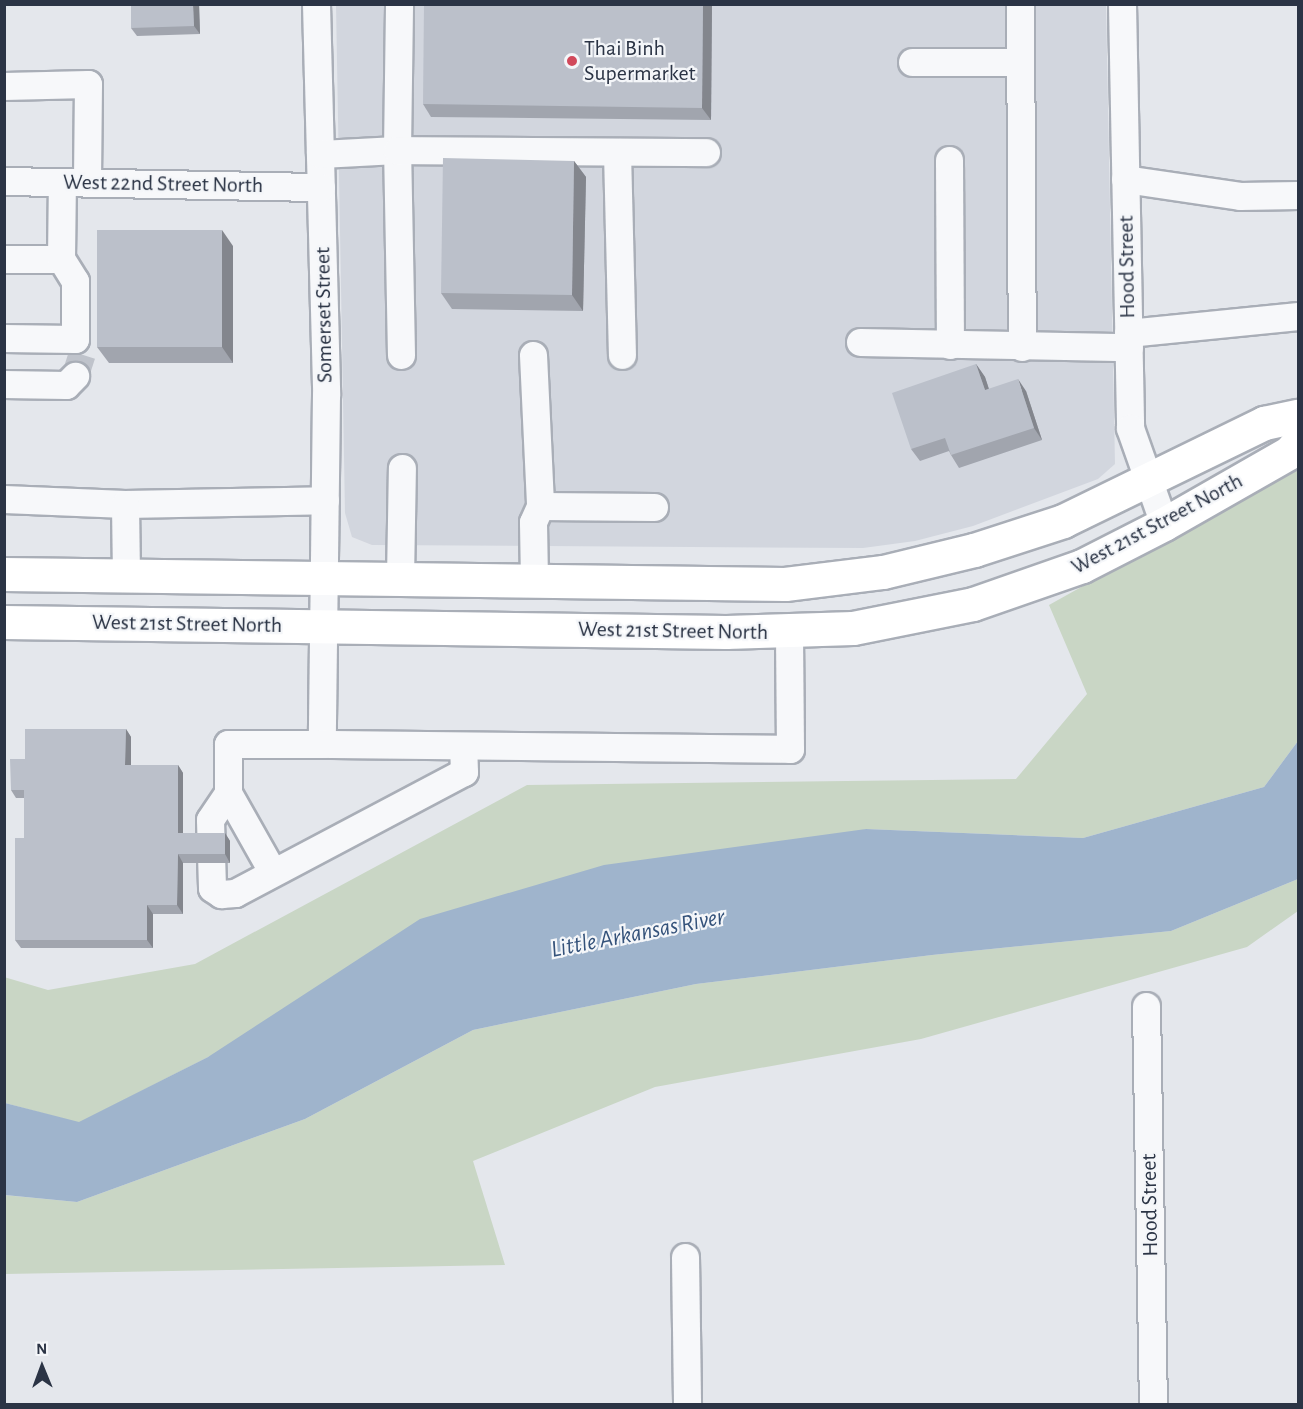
<!DOCTYPE html>
<html>
<head>
<meta charset="utf-8">
<style>
  body { margin:0 }
  #map { position:relative; width:1303px; height:1409px; overflow:hidden; background:#e4e7ec; font-family:"Alegreya Sans",sans-serif }
  div>[style] { position:absolute }
  .built>* { inset:0; background:#d2d6de }
  .green>* { inset:0; background:#c9d6c5 }
  .water>* { inset:0; background:#9fb4cc }
  .minor-tunnel>* { height:27px; margin-top:-13.5px; transform-origin:0; background:repeating-linear-gradient(90deg,#bfc3cb 0 27px,transparent 0 41px) }
  .roads { filter:drop-shadow(2px 0 #a9aeb7) drop-shadow(-2px 0 #a9aeb7) drop-shadow(0 2px #a9aeb7) drop-shadow(0 -2px #a9aeb7) }
  .minor>* { height:27px; margin:-13.5px; padding:0 13.5px; transform-origin:13.5px; border-radius:13.5px; background:#f7f8fa }
  .major>* { height:33px; margin:-16.5px; padding:0 16.5px; transform-origin:16.5px; border-radius:16.5px; background:#fff }
  .wall>* { inset:0; background:#a1a5ae }
  .shaded-wall>* { inset:0; background:#83868d }
  .building>* { inset:0; background:#bbc0ca }
  .dots>* { width:16px; height:16px; translate:-50% -50%; box-sizing:border-box; border:3px solid #f4f6f9; border-radius:50% }
  span { translate:-50% -50%; white-space:nowrap; text-align:center; line-height:1.15; -webkit-text-stroke:4.5px #f4f6f9; paint-order:stroke }
  .poi-label { font-size:22px; color:#2b3445 }
  .left { translate:0 -50%; text-align:left }
  .street-label { font-size:22px; color:#2b3445 }
  .water-label { font-size:24px; color:#34527a; font-style:italic }
  .frame { position:absolute; inset:0; border:6px solid #2b3445; pointer-events:none }
  .north { position:absolute; left:12px; top:1337px; width:60px; height:60px; -webkit-text-stroke:4px #f4f6f9; paint-order:stroke; rotate:359deg; font-size:16px; font-weight:700; line-height:24px; text-align:center; color:#2b3445 }
  .north::after { content:''; display:block; margin:auto; width:21px; height:27px; background:#2b3445; clip-path:polygon(50% 0,100% 100%,50% 72%,0 100%) }
</style>
</head>
<body>
<div id="map">
  <div class="built">
    <div style="clip-path:polygon(336px 5px,1106px 5px,1115px 464px,1098px 479px,973px 526px,915px 541px,863px 548px,372px 545px,352px 537px,345px 513px)"></div>
  </div>
  <div class="green">
    <div style="clip-path:polygon(1298px 466px,1298px 741px,1264px 787px,1083px 838px,866px 829px,208px 1057px,79px 1123px,5px 1103px,4px 977px,48px 990px,195px 964px,527px 785px,1016px 779px,1087px 694px,1049px 605px)"></div>
    <div style="clip-path:polygon(1298px 879px,1298px 911px,1247px 947px,921px 1039px,655px 1087px,473px 1161px,505px 1265px,5px 1274px,4px 1195px,77px 1202px,305px 1119px,473px 1030px,696px 984px,932px 955px,1171px 931px)"></div>
  </div>
  <div class="water">
    <div style="clip-path:polygon(1298px 741px,1298px 879px,1171px 931px,932px 955px,696px 984px,473px 1030px,305px 1119px,77px 1202px,5px 1195px,5px 1103px,79px 1122px,208px 1057px,420px 919px,604px 865px,866px 829px,1083px 838px,1264px 787px)"></div>
  </div>
  <div class="minor-tunnel">
    <div style="left:75px;top:376px;width:23px;rotate:-72deg"></div>
  </div>
  <div class="roads">
    <div class="minor">
      <div style="left:316px;top:4px;width:391px;rotate:88.5deg"></div>
      <div style="left:326px;top:395px;width:349px;rotate:90.7deg"></div>
      <div style="left:322px;top:744px;width:468px;rotate:0.6deg"></div>
      <div style="left:790px;top:749px;width:117px;rotate:-90.5deg"></div>
      <div style="left:1020px;top:4px;width:343px;rotate:89.7deg"></div>
      <div style="left:1122px;top:4px;width:424px;rotate:88.9deg"></div>
      <div style="left:1130px;top:428px;width:102px;rotate:70.5deg"></div>
      <div style="left:912px;top:62px;width:108px"></div>
      <div style="left:4px;top:86px;width:84px;rotate:-1.4deg"></div>
      <div style="left:88px;top:84px;width:98px;rotate:90.6deg"></div>
      <div style="left:617px;top:152px;width:203px;rotate:88.6deg"></div>
      <div style="left:320px;top:154px;width:77px;rotate:-3deg"></div>
      <div style="left:397px;top:150px;width:146px;rotate:-89.2deg"></div>
      <div style="left:949px;top:160px;width:185px;rotate:89.7deg"></div>
      <div style="left:1125px;top:179px;width:116px;rotate:8.4deg"></div>
      <div style="left:1240px;top:196px;width:58px;rotate:-1deg"></div>
      <div style="left:4px;top:181px;width:317px;rotate:1.1deg"></div>
      <div style="left:4px;top:259px;width:57px"></div>
      <div style="left:61px;top:259px;width:77px;rotate:-89.3deg"></div>
      <div style="left:1128px;top:333px;width:171px;rotate:-5.7deg"></div>
      <div style="left:4px;top:338px;width:71px;rotate:0.8deg"></div>
      <div style="left:75px;top:339px;width:58px;rotate:-90deg"></div>
      <div style="left:75px;top:281px;width:26px;rotate:-122deg"></div>
      <div style="left:860px;top:342px;width:269px;rotate:1.1deg"></div>
      <div style="left:401px;top:355px;width:205px;rotate:-91.1deg"></div>
      <div style="left:397px;top:150px;width:309px;rotate:0.4deg"></div>
      <div style="left:533px;top:355px;width:151px;rotate:87.3deg"></div>
      <div style="left:4px;top:384px;width:62px;rotate:0.9deg"></div>
      <div style="left:66px;top:385px;width:13px;rotate:-45deg"></div>
      <div style="left:4px;top:499px;width:121px;rotate:2.4deg"></div>
      <div style="left:125px;top:504px;width:200px;rotate:-1.1deg"></div>
      <div style="left:125px;top:504px;width:71px;rotate:89.2deg"></div>
      <div style="left:400px;top:578px;width:110px;rotate:-89deg"></div>
      <div style="left:534px;top:580px;width:58px;rotate:-91deg"></div>
      <div style="left:533px;top:522px;width:17px;rotate:-66deg"></div>
      <div style="left:540px;top:506px;width:114px;rotate:0.5deg"></div>
      <div style="left:228px;top:793px;width:32px;rotate:124deg"></div>
      <div style="left:210px;top:820px;width:68px;rotate:88.3deg"></div>
      <div style="left:212px;top:888px;width:11px;rotate:34deg"></div>
      <div style="left:221px;top:894px;width:14px;rotate:-4deg"></div>
      <div style="left:235px;top:893px;width:259px;rotate:-27.9deg"></div>
      <div style="left:464px;top:772px;width:26px;rotate:-92deg"></div>
      <div style="left:272px;top:871px;width:90px;rotate:-119.4deg"></div>
      <div style="left:228px;top:793px;width:49px;rotate:-90deg"></div>
      <div style="left:228px;top:744px;width:94px"></div>
      <div style="left:1146px;top:1006px;width:398px;rotate:89deg"></div>
      <div style="left:685px;top:1257px;width:147px;rotate:89.2deg"></div>
    </div>
    <div class="major">
      <div style="left:4px;top:574px;width:781px;rotate:0.73deg"></div>
      <div style="left:785px;top:584px;width:99px;rotate:-7deg"></div>
      <div style="left:883px;top:572px;width:94px;rotate:-13.6deg"></div>
      <div style="left:974px;top:550px;width:94px;rotate:-18deg"></div>
      <div style="left:1063px;top:521px;width:224px;rotate:-26deg"></div>
      <div style="left:1264px;top:423px;width:35px;rotate:-12deg"></div>
      <div style="left:4px;top:622px;width:722px;rotate:0.79deg"></div>
      <div style="left:726px;top:632px;width:127px;rotate:-1.8deg"></div>
      <div style="left:853px;top:628px;width:122px;rotate:-11.3deg"></div>
      <div style="left:973px;top:604px;width:115px;rotate:-19.2deg"></div>
      <div style="left:1082px;top:566px;width:92px;rotate:-27.1deg"></div>
      <div style="left:1164px;top:524px;width:145px;rotate:-29.7deg"></div>
      <div style="left:1290px;top:452px;width:13px;rotate:-51deg"></div>
    </div>
  </div>
  <div class="wall">
    <div style="clip-path:polygon(131px 4px,199px 4px,200px 34px,137px 36px,131px 28px)"></div>
    <div style="clip-path:polygon(712px 4px,711px 120px,431px 117px,423px 104px)"></div>
    <div style="clip-path:polygon(574px 161px,586px 177px,583px 311px,452px 309px,441px 293px)"></div>
    <div style="clip-path:polygon(233px 246px,233px 363px,109px 363px,97px 347px)"></div>
    <div style="clip-path:polygon(976px 364px,985px 377px,989px 389px,1026px 391px,1042px 440px,959px 468px,951px 455px,949px 451px,920px 461px,911px 449px)"></div>
    <div style="clip-path:polygon(126px 729px,131px 737px,131px 765px,178px 765px,183px 773px,183px 833px,225px 833px,230px 841px,230px 863px,183px 863px,183px 914px,153px 914px,153px 948px,21px 948px,15px 940px,24px 838px,24px 798px,16px 798px,11px 790px,25px 759px)"></div>
  </div>
  <div class="shaded-wall">
    <div style="clip-path:polygon(193px 4px,199px 4px,200px 34px,194px 26px)"></div>
    <div style="clip-path:polygon(703px 4px,712px 4px,711px 120px,702px 108px)"></div>
    <div style="clip-path:polygon(574px 161px,586px 177px,583px 311px,572px 295px)"></div>
    <div style="clip-path:polygon(222px 230px,233px 246px,233px 363px,222px 347px)"></div>
    <div style="clip-path:polygon(976px 364px,985px 377px,993px 402px,985px 390px)"></div>
    <div style="clip-path:polygon(1018px 379px,1026px 391px,1042px 440px,1034px 428px)"></div>
    <div style="clip-path:polygon(126px 729px,131px 737px,131px 773px,125px 765px)"></div>
    <div style="clip-path:polygon(178px 765px,183px 773px,183px 841px,178px 833px)"></div>
    <div style="clip-path:polygon(225px 833px,230px 841px,230px 863px,225px 854px)"></div>
    <div style="clip-path:polygon(178px 854px,183px 863px,183px 914px,177px 905px)"></div>
    <div style="clip-path:polygon(147px 905px,153px 914px,153px 948px,147px 940px)"></div>
  </div>
  <div class="building">
    <div style="clip-path:polygon(131px 4px,193px 4px,194px 26px,131px 28px)"></div>
    <div style="clip-path:polygon(424px 4px,703px 4px,702px 108px,423px 104px)"></div>
    <div style="clip-path:polygon(443px 158px,574px 161px,572px 295px,441px 293px)"></div>
    <div style="clip-path:polygon(97px 230px,222px 230px,222px 347px,97px 347px)"></div>
    <div style="clip-path:polygon(976px 364px,985px 390px,1018px 379px,1034px 428px,951px 455px,945px 438px,911px 449px,892px 393px)"></div>
    <div style="clip-path:polygon(25px 729px,126px 729px,125px 765px,178px 765px,178px 833px,225px 833px,225px 854px,178px 854px,177px 905px,147px 905px,147px 940px,15px 940px,15px 838px,24px 838px,24px 790px,11px 790px,10px 759px,25px 759px)"></div>
  </div>
  <div class="dots">
    <div style="left:572px;top:61px;background:#d1495b"></div>
  </div>
  <div class="poi-label">
    <span class="left" style="left:584px;top:61px">Thai Binh<br>Supermarket</span>
  </div>
  <div class="street-label">
    <span style="left:163px;top:184px;rotate:1deg">West 22nd Street North</span>
    <span style="left:1127px;top:267px;rotate:-91deg">Hood Street</span>
    <span style="left:324px;top:315px;rotate:-91deg">Somerset Street</span>
    <span style="left:1157px;top:524px;rotate:-28deg">West 21st Street North</span>
    <span style="left:187px;top:624px;rotate:1deg">West 21st Street North</span>
    <span style="left:673px;top:631px;rotate:1deg">West 21st Street North</span>
    <span style="left:1150px;top:1205px;rotate:-91deg">Hood Street</span>
  </div>
  <div class="water-label">
    <span style="left:638px;top:934px;rotate:-11deg">Little Arkansas River</span>
  </div>
  <div class="frame"></div>
  <div class="north">N</div>
</div>
</body>
</html>
